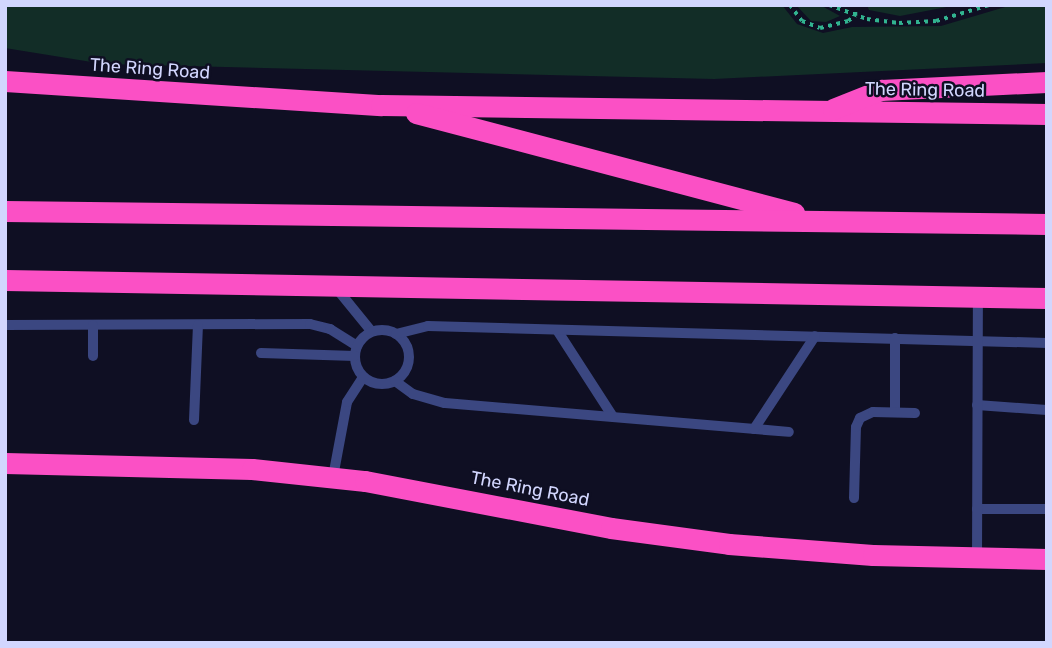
<!DOCTYPE html>
<html>
<head>
<meta charset="utf-8">
<style>
  body { margin:0 }
  #map { position:relative; width:1052px; height:648px; overflow:hidden; background:#0f0f23; font-family:Rubik,sans-serif }
  div>[style] { position:absolute }
  .green>* { inset:0; background:#122d27 }
  .path>* { height:3.5px; margin-top:-1.75px; transform-origin:0; background:repeating-linear-gradient(90deg,#31b390 0 3.5px,transparent 0 8.5px) }
  .lane>* { height:10px; margin:-5px; padding:0 5px; transform-origin:5px; border-radius:5px; background:#3b4781 }
  .lane>.ring { margin:-5px; padding:0; box-sizing:content-box; background:none; border:10px solid #3b4781; border-radius:50% }
  .highway>* { height:21px; margin:-10.5px; padding:0 10.5px; transform-origin:10.5px; border-radius:10.5px; background:#fb50c5 }
  span { translate:-50% -50%; white-space:nowrap; text-align:center; line-height:1.15; -webkit-text-stroke:5px #0f0f23; paint-order:stroke }
  .street-label { font-size:18px; color:#d2d6fe }
  .frame { position:absolute; inset:0; border:7px solid #d2d6fe; pointer-events:none }
</style>
</head>
<body>
<div id="map">
  <div class="green">
    <div style="clip-path:polygon(5px 5px,782px 5px,797px 24px,823px 33px,852px 27px,941px 26px,1012px 5px,1047px 5px,1047px 63px,714px 79px,104px 64px,5px 48px)"></div>
    <div style="clip-path:polygon(796px 5px,820px 5px,840px 16px,826px 22px,811px 21px)"></div>
    <div style="clip-path:polygon(867px 5px,957px 5px,900px 16px,869px 10px)"></div>
  </div>
  <div class="path">
    <div style="left:790px;top:5px;width:20px;rotate:53deg"></div>
    <div style="left:802px;top:21px;width:19px;rotate:21deg"></div>
    <div style="left:820px;top:28px;width:29px;rotate:-14deg"></div>
    <div style="left:848px;top:21px;width:9px;rotate:-36deg"></div>
    <div style="left:855px;top:16px;width:11px;rotate:-90deg"></div>
    <div style="left:829px;top:5px;width:40px;rotate:20.2deg"></div>
    <div style="left:867px;top:19px;width:32px;rotate:7deg"></div>
    <div style="left:899px;top:23px;width:37px;rotate:-3deg"></div>
    <div style="left:936px;top:21px;width:55px;rotate:-16.8deg"></div>
  </div>
  <div class="lane">
    <div style="left:337px;top:289px;width:55px;rotate:50.9deg"></div>
    <div style="left:5px;top:325px;width:305px;rotate:-0.2deg"></div>
    <div style="left:310px;top:324px;width:21px;rotate:14deg"></div>
    <div style="left:330px;top:329px;width:32px;rotate:32deg"></div>
    <div class="ring" style="left:355px;top:330px;width:44px;height:44px"></div>
    <div style="left:557px;top:330px;width:103px;rotate:57.2deg"></div>
    <div style="left:396px;top:334px;width:33px;rotate:-14deg"></div>
    <div style="left:428px;top:326px;width:619px;rotate:1.57deg"></div>
    <div style="left:895px;top:338px;width:74px;rotate:90deg"></div>
    <div style="left:261px;top:353px;width:94px;rotate:1.8deg"></div>
    <div style="left:93px;top:356px;width:31px;rotate:-90deg"></div>
    <div style="left:395px;top:381px;width:22px;rotate:36deg"></div>
    <div style="left:413px;top:394px;width:33px;rotate:16deg"></div>
    <div style="left:445px;top:403px;width:345px;rotate:4.8deg"></div>
    <div style="left:977px;top:405px;width:70px;rotate:4.1deg"></div>
    <div style="left:194px;top:420px;width:95px;rotate:-87.6deg"></div>
    <div style="left:754px;top:429px;width:111px;rotate:-56.7deg"></div>
    <div style="left:333px;top:477px;width:76px;rotate:-79.4deg"></div>
    <div style="left:347px;top:402px;width:30px;rotate:-57deg"></div>
    <div style="left:854px;top:498px;width:71px;rotate:-88.4deg"></div>
    <div style="left:856px;top:427px;width:10px;rotate:-66deg"></div>
    <div style="left:860px;top:418px;width:14px;rotate:-25deg"></div>
    <div style="left:873px;top:412px;width:42px;rotate:1.4deg"></div>
    <div style="left:977px;top:509px;width:70px"></div>
    <div style="left:977px;top:558px;width:261px;rotate:-89.8deg"></div>
  </div>
  <div class="highway">
    <div style="left:5px;top:81px;width:377px;rotate:3.7deg"></div>
    <div style="left:381px;top:105px;width:666px;rotate:0.77deg"></div>
    <div style="left:833px;top:109px;width:52px;rotate:-21.6deg"></div>
    <div style="left:881px;top:90px;width:166px;rotate:-2.8deg"></div>
    <div style="left:416px;top:113px;width:391px;rotate:14.8deg"></div>
    <div style="left:5px;top:211px;width:1042px;rotate:0.71deg"></div>
    <div style="left:5px;top:280px;width:1042px;rotate:0.99deg"></div>
    <div style="left:5px;top:463px;width:247px;rotate:1.4deg"></div>
    <div style="left:252px;top:469px;width:114px;rotate:6.1deg"></div>
    <div style="left:365px;top:481px;width:250px;rotate:10.8deg"></div>
    <div style="left:611px;top:528px;width:119px;rotate:7.7deg"></div>
    <div style="left:729px;top:544px;width:144px;rotate:4.4deg"></div>
    <div style="left:873px;top:555px;width:174px;rotate:1.3deg"></div>
  </div>
  <div class="street-label">
    <span style="left:150px;top:69px;rotate:4deg">The Ring Road</span>
    <span style="left:925px;top:90px;rotate:1deg">The Ring Road</span>
    <span style="left:530px;top:489px;rotate:11deg">The Ring Road</span>
  </div>
  <div class="frame"></div>
</div>
</body>
</html>
